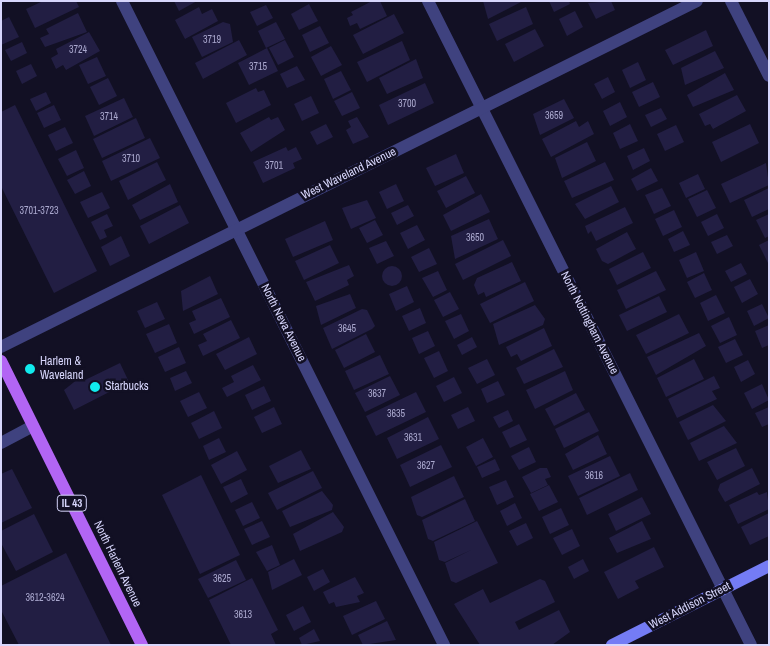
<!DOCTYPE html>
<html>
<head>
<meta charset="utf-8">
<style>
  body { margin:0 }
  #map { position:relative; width:770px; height:646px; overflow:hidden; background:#121024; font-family:"Archivo Narrow",sans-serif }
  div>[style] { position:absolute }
  .building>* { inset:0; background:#221e43 }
  .round { border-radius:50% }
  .street>* { height:12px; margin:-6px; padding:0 6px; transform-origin:6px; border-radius:6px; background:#3f427f }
  .secondary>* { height:12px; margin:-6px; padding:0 6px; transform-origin:6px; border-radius:6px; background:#747cf5 }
  .primary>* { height:12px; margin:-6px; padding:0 6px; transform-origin:6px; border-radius:6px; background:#b265f4 }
  .dots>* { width:14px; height:14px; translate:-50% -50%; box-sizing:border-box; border:2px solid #121024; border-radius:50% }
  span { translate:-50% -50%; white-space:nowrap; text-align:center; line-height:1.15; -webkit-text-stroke:5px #121024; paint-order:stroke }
  .number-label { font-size:10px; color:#aaa8ce }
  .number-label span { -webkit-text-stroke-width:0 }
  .shield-label span { padding:1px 4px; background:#121024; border:1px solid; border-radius:4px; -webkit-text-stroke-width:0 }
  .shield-label { font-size:11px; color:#d7d6fc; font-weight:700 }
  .street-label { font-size:12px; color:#d7d6fc }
  .poi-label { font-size:12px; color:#d7d6fc }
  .left { translate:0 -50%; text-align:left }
  .frame { position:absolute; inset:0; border:2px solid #d7d6fc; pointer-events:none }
</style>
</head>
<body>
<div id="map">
  <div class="building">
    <div style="clip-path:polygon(43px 1px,76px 1px,79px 7px,35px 28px,26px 9px)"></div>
    <div style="clip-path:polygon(174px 1px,197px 1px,179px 11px)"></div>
    <div style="clip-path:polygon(372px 1px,380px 1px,387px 16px,360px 29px,357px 23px,350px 26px,347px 18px,353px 15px,351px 12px)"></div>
    <div style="clip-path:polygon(483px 1px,523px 1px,488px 19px)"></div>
    <div style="clip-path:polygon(549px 1px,569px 1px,570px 4px,554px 12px)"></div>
    <div style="clip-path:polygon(611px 1px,615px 10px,596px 19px,588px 3px)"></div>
    <div style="clip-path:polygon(309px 4px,318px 21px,299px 30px,291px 14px)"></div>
    <div style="clip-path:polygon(266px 5px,273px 18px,257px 26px,250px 12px)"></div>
    <div style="clip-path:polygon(199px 7px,202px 14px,212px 9px,218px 21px,185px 39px,175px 20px)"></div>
    <div style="clip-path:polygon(526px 7px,533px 24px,497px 41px,489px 24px)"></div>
    <div style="clip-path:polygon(575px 11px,583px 27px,567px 36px,559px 19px)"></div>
    <div style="clip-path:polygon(78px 13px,87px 32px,45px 47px,40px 38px,49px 34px,46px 29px)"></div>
    <div style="clip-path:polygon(394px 14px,404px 33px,363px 54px,353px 35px)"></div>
    <div style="clip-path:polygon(9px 17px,19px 37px,1px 45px,1px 21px)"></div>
    <div style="clip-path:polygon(223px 22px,230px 24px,233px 42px,202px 57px,192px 37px)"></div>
    <div style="clip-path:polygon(276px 22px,285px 39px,266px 48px,258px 31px)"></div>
    <div style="clip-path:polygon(320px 26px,329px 43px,310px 52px,302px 35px)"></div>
    <div style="clip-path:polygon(535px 29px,544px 46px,514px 62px,505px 44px)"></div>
    <div style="clip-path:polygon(706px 30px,713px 46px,673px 65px,665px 50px)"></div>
    <div style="clip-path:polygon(89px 32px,100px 51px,66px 70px,63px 65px,56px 69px,51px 58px,58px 54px,56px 49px)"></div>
    <div style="clip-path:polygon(239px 40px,247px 55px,203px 79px,195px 63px)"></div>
    <div style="clip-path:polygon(285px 40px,294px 57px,278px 65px,269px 48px)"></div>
    <div style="clip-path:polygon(402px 41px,410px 60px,367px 82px,357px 62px)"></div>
    <div style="clip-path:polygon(22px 42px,27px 53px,11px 61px,5px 50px)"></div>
    <div style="clip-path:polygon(331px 46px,342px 65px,321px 76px,311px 57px)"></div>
    <div style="clip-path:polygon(267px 48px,278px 71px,249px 85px,238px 63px)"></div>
    <div style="clip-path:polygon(715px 51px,724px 68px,685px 85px,681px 68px)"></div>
    <div style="clip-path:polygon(97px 57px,106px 76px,88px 84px,79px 65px)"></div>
    <div style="clip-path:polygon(416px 59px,423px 78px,387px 94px,379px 78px)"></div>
    <div style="clip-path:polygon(638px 62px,646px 80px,630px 88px,622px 70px)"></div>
    <div style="clip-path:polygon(31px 64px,37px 76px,22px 84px,16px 71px)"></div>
    <div style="clip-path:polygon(297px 66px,305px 80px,287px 88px,280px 74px)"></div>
    <div style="clip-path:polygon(341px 71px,351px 90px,333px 99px,324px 79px)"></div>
    <div style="clip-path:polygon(725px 73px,734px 90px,693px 107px,687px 95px)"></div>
    <div style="clip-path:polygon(608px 77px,615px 92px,602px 99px,594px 84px)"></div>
    <div style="clip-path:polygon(108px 78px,117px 96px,99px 105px,90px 87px)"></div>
    <div style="clip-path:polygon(653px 82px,660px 97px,639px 107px,632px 92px)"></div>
    <div style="clip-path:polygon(425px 83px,434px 103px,388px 125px,379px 105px)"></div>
    <div style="clip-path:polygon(256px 88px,258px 92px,264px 90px,271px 105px,236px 123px,226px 103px)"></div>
    <div style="clip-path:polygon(46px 92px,51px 103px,36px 111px,30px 99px)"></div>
    <div style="clip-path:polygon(352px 92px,360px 108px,342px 116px,334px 101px)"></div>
    <div style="clip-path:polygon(737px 95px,746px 111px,713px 129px,710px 124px,705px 126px,699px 114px)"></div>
    <div style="clip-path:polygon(311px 96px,319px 113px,302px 121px,294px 104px)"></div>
    <div style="clip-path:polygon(124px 98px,133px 117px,94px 136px,85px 116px)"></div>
    <div style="clip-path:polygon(564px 99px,574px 118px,540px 135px,533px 114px)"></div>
    <div style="clip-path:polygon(620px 102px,627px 117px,610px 126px,603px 111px)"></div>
    <div style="clip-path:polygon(15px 105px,97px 271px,54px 293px,1px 186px,1px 112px)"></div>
    <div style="clip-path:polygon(54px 105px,61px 120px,44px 128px,37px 113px)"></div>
    <div style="clip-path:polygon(661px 108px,667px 119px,651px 127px,645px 115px)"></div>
    <div style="clip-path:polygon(269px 117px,271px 120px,278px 117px,285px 130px,251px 152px,240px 133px)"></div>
    <div style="clip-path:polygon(357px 117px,369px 137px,353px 144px,346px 130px,351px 127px,348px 121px)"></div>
    <div style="clip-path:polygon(136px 118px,145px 138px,102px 158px,93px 139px)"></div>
    <div style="clip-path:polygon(576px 121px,579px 127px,588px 121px,594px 134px,551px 157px,542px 139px)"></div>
    <div style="clip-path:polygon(326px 124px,333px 137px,317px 145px,310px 132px)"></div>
    <div style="clip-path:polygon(630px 124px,638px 141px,620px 149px,613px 133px)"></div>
    <div style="clip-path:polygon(750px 124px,759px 143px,721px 162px,712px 142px)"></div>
    <div style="clip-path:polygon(676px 125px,684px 142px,665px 151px,657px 134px)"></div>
    <div style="clip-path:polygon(65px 127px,73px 143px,56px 151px,48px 135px)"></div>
    <div style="clip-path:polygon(150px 138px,160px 158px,111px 181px,102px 161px)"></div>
    <div style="clip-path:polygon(587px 142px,596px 161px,562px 178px,555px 158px)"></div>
    <div style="clip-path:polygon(286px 147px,288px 151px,296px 147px,302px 159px,293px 163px,295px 168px,263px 183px,253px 162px)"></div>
    <div style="clip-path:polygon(644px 148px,650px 161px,633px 170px,627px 156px)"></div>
    <div style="clip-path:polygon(76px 150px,84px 168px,67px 176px,58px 159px)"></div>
    <div style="clip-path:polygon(456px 154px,464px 173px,435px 186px,426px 168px)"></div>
    <div style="clip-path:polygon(157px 162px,166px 180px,128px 200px,119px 181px)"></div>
    <div style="clip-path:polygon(605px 162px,614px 180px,572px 198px,564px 181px)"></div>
    <div style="clip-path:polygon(766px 163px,769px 185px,730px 203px,721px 184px)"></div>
    <div style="clip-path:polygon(651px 168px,658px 181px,637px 191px,631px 179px)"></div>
    <div style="clip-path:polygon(84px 171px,91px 186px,75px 194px,67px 180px)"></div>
    <div style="clip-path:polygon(698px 174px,705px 189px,686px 198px,679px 183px)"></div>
    <div style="clip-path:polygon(466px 176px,475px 193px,446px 208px,437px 191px)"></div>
    <div style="clip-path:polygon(170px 184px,178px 202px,140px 220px,132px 205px)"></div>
    <div style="clip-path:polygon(396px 184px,404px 201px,387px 209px,379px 192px)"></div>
    <div style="clip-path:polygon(611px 186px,619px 202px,585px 219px,575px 204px)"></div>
    <div style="clip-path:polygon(662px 188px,671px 206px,654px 214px,645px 195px)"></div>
    <div style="clip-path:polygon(769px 188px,769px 209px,752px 217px,744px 200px)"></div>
    <div style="clip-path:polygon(707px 190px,716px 208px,697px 217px,688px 199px)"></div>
    <div style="clip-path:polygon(102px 192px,110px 208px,88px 218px,80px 202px)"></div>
    <div style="clip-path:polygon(481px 194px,490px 212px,451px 231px,443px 215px)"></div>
    <div style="clip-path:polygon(367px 200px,376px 218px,351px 229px,342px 208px)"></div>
    <div style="clip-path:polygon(180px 205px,189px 223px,149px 244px,140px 226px)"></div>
    <div style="clip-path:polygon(408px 205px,414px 216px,397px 225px,391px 213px)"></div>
    <div style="clip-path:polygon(625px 207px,633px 223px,596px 241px,591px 231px,588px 234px,585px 226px)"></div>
    <div style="clip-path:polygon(674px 210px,682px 227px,663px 236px,655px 219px)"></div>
    <div style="clip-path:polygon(107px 214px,113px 226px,104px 230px,107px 237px,100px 240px,91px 222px)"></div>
    <div style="clip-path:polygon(717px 214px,724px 228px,708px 236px,701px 222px)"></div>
    <div style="clip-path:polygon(769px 214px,769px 236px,765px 238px,756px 220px)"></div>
    <div style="clip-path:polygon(489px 219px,498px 239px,455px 259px,451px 236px)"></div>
    <div style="clip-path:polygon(375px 220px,383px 235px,367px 243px,359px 228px)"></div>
    <div style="clip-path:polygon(325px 221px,333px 240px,293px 257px,285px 239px)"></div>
    <div style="clip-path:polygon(417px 225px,425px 240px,408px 249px,400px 233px)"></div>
    <div style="clip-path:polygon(683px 231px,690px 245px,674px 252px,668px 239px)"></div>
    <div style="clip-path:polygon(627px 232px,636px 249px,608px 264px,602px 261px,596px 249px)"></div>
    <div style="clip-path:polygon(727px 235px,733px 246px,717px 254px,711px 242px)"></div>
    <div style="clip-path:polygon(121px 236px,130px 256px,110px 266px,101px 247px)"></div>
    <div style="clip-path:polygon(503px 240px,511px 256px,463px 280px,455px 264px)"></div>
    <div style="clip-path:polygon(769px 240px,769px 265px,759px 245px)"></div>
    <div style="clip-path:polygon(386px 241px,394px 256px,377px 264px,369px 248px)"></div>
    <div style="clip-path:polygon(330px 245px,339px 263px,304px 280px,295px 261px)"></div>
    <div style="clip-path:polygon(429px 248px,437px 264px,419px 272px,411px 257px)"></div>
    <div style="clip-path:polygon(643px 252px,651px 268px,617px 285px,609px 269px)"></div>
    <div style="clip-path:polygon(696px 252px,704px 271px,687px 278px,679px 260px)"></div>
    <div style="clip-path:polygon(512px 262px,521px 281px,486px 297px,484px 292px,478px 295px,474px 285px,477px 278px)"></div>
    <div style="clip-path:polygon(741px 263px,747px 274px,731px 282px,725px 271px)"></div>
    <div style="clip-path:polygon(349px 265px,354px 276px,347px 280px,349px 285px,315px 301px,306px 282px)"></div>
    <div class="round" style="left:382px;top:266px;width:20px;height:20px"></div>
    <div style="clip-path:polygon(438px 271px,447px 290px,433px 297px,422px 278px)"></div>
    <div style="clip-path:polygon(656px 271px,666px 290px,626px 309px,617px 290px)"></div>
    <div style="clip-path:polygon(704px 273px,712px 290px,695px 298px,687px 282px)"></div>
    <div style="clip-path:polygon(210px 276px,218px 294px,183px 311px,181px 291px)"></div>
    <div style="clip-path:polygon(750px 279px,758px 294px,742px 303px,734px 287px)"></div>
    <div style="clip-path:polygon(525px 282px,534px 301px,490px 323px,480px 304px)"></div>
    <div style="clip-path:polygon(407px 286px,414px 302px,396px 311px,389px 294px)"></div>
    <div style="clip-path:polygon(450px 292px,459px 309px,443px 317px,434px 300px)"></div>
    <div style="clip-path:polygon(350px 294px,356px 308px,321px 325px,316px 306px)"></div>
    <div style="clip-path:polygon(716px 295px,725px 313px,708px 321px,700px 303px)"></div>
    <div style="clip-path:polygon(659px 296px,667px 312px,627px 331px,619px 315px)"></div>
    <div style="clip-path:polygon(221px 298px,230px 317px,194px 334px,189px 323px,196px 320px,192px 311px)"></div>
    <div style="clip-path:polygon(157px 302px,165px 319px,145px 328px,137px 311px)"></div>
    <div style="clip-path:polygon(762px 304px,769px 318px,754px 326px,747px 311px)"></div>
    <div style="clip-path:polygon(535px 305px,545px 319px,543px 325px,499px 345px,493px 324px)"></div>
    <div style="clip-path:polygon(420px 308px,426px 323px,409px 331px,402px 316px)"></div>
    <div style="clip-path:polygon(362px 309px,367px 310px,375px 326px,372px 329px,332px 349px,323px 328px)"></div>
    <div style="clip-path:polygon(461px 314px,469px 331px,454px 339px,445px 321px)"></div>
    <div style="clip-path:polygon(679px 314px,689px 333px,646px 354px,636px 335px)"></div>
    <div style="clip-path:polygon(729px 317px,737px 335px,720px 343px,711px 326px)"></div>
    <div style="clip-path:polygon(231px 320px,240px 338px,203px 356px,198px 345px,207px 341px,203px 334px)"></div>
    <div style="clip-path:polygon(169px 324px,177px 343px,155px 353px,146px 334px)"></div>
    <div style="clip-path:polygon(769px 325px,769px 345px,762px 348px,755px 331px)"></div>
    <div style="clip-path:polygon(544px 328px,552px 346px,521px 361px,517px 354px,511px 357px,506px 347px)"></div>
    <div style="clip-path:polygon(428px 331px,435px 346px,419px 354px,412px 338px)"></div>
    <div style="clip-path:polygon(699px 333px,706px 346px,656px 375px,647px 357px)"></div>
    <div style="clip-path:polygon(366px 334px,375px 352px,344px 368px,335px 350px)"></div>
    <div style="clip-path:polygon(249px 337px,257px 354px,225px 370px,216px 354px)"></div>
    <div style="clip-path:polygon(472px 337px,477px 347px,462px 355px,457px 345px)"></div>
    <div style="clip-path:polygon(735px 339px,743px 355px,726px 363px,718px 347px)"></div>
    <div style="clip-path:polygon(179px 347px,186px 363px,165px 372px,158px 357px)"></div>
    <div style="clip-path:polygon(554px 349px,563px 367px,524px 384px,516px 368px)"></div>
    <div style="clip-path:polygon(439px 351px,448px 371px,434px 378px,424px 358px)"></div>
    <div style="clip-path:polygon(380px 355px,389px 374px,354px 390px,345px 371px)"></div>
    <div style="clip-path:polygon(487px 359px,495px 375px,477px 384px,468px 368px)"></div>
    <div style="clip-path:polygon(694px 359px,704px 379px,666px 397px,657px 378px)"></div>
    <div style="clip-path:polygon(748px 360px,755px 374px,741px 382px,734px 367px)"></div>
    <div style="clip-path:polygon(120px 363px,129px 382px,74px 410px,64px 390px,83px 375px,85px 380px)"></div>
    <div style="clip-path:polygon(253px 365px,261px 380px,227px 397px,222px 388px,234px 382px,231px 376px)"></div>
    <div style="clip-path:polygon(186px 371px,192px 383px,175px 391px,170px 378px)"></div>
    <div style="clip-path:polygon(565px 371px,573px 390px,535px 409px,526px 390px)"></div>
    <div style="clip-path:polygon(390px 376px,400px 395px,365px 412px,355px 393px)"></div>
    <div style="clip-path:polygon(714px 376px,720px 388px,712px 391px,717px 399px,677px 418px,668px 399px)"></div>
    <div style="clip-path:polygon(454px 377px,462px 393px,444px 402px,436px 386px)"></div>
    <div style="clip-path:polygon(498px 381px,505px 395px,487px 403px,481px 389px)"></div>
    <div style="clip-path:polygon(762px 384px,769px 400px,752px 409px,744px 393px)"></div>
    <div style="clip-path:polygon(264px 386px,271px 401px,252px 410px,245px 395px)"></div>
    <div style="clip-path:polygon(199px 392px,207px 408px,188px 417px,180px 401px)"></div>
    <div style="clip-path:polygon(416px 392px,426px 412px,376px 436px,366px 416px)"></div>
    <div style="clip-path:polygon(576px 393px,585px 410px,554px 426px,545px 409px)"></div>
    <div style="clip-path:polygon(713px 405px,726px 421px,688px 440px,679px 422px)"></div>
    <div style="clip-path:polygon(274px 407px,282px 424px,262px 433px,254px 417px)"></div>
    <div style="clip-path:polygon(468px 407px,475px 421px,458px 429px,451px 415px)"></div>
    <div style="clip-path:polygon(769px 407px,769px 424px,762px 427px,755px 413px)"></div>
    <div style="clip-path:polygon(508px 410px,513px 421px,499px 428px,493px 417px)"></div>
    <div style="clip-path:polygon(214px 411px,222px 428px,199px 439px,191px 423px)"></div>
    <div style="clip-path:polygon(589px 412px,599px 431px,564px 448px,555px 429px)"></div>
    <div style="clip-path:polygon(428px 417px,439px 439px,397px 459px,387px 438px)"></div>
    <div style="clip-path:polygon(519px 424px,527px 440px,510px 448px,502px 432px)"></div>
    <div style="clip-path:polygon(724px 426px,737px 443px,699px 461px,690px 443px)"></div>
    <div style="clip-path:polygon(598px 435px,607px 454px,573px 470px,565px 454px)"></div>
    <div style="clip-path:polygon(219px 438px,226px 452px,209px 460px,203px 446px)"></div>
    <div style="clip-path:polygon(483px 438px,493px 457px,476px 466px,466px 447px)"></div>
    <div style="clip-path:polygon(441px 445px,452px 467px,410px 487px,400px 465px)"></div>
    <div style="clip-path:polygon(529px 447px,536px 462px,519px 470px,511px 456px)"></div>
    <div style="clip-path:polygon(736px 448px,745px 466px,717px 480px,707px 462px)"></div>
    <div style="clip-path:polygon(301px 450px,311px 469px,278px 483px,269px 466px)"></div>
    <div style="clip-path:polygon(237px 451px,247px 470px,221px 484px,211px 465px)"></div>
    <div style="clip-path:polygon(610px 456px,620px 476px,578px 496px,568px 476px)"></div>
    <div style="clip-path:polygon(495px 459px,500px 470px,482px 478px,477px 467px)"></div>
    <div style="clip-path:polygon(540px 468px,547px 468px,551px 477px,545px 479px,548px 485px,531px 493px,522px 477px)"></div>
    <div style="clip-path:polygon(752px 468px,760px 484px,725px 502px,718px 490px,720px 484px)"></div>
    <div style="clip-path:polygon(12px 469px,32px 508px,1px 523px,1px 474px)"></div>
    <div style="clip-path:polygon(313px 471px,322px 488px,277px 510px,268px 493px)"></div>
    <div style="clip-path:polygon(630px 473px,638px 490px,587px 515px,579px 498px)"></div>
    <div style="clip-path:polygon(201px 475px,240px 555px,200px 574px,162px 495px)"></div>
    <div style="clip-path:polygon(454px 476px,464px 497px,422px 517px,417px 515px,411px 497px)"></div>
    <div style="clip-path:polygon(241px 479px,248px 494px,231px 503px,223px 487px)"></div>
    <div style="clip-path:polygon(506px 480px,514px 497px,497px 505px,489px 487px)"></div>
    <div style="clip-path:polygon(549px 485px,558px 502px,539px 511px,530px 494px)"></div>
    <div style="clip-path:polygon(322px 491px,333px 505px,332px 510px,290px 527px,282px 511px)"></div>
    <div style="clip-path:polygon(757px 492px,759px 495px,767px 492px,769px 509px,738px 524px,729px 505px)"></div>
    <div style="clip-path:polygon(642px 497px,651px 514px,616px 531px,608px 514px)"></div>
    <div style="clip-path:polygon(465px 499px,475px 521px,433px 541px,428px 539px,422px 520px)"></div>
    <div style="clip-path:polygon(252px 502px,260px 518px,243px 526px,235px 510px)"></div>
    <div style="clip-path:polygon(515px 503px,522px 518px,507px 526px,500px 511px)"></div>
    <div style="clip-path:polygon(561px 508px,569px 525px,550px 534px,542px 517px)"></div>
    <div style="clip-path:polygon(333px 512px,344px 527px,342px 532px,300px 551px,293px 534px)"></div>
    <div style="clip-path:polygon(769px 513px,769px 536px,750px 545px,741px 527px)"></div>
    <div style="clip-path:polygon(34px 514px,53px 552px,16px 571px,1px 543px,1px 531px)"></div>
    <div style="clip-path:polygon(262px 521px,270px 537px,252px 545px,244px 529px)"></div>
    <div style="clip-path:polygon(477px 521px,498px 563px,456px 583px,451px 581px,445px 563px,471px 550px,445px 562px,439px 560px,434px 542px)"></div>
    <div style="clip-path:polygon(642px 521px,651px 539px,617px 553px,609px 538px)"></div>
    <div style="clip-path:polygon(526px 523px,533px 538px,517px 546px,509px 531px)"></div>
    <div style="clip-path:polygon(572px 529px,580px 546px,562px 555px,553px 538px)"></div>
    <div style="clip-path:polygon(272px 545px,280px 565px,267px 571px,256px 552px)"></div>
    <div style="clip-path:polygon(654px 547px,664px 567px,635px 581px,639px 588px,618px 599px,604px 572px)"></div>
    <div style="clip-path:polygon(66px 553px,111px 645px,19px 645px,1px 610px,1px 586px)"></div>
    <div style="clip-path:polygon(294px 559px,302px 575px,272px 590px,268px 572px)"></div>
    <div style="clip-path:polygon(583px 559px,589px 571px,574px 579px,568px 567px)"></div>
    <div style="clip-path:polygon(236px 560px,246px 580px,208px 598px,198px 579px)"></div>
    <div style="clip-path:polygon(323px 569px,330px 582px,314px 591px,307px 577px)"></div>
    <div style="clip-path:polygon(355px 577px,364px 593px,357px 596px,360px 602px,336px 607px,334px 602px,329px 604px,323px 592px)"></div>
    <div style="clip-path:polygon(252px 578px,278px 630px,271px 634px,276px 645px,231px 645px,209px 600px)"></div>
    <div style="clip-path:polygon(540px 579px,545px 581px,555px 602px,515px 622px,519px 630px,559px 610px,570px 632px,552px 645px,480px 645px,454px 604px,483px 589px,490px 603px)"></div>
    <div style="clip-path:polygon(376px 601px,385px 619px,352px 635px,343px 616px)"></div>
    <div style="clip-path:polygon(303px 606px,311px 622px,294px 631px,286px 615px)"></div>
    <div style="clip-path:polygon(387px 621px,396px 640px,363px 645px,358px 635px)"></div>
    <div style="clip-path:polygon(314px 629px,320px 641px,302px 645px,299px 638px)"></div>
  </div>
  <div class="street">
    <div style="left:122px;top:1px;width:720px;rotate:63.43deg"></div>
    <div style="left:428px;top:1px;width:720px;rotate:63.36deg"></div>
    <div style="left:731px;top:1px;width:84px;rotate:63.1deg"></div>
    <div style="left:1px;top:347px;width:777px;rotate:-26.43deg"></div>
    <div style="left:1px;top:443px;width:36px;rotate:-28deg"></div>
  </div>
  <div class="secondary">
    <div style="left:612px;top:645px;width:176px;rotate:-26.7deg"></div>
  </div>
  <div class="primary">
    <div style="left:1px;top:361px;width:317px;rotate:63.6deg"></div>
  </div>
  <div class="dots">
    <div style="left:30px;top:369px;background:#11eaed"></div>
    <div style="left:95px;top:387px;background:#11eaed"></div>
  </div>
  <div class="number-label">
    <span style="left:212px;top:40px">3719</span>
    <span style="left:78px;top:50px">3724</span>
    <span style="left:258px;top:67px">3715</span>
    <span style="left:407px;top:104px">3700</span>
    <span style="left:554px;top:116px">3659</span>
    <span style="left:109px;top:117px">3714</span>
    <span style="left:131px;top:159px">3710</span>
    <span style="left:274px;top:166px">3701</span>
    <span style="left:39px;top:211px">3701-3723</span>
    <span style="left:475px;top:238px">3650</span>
    <span style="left:347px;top:329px">3645</span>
    <span style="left:377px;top:394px">3637</span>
    <span style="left:396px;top:414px">3635</span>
    <span style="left:413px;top:438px">3631</span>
    <span style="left:426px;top:466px">3627</span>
    <span style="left:594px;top:476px">3616</span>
    <span style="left:222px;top:579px">3625</span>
    <span style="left:45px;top:598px">3612-3624</span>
    <span style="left:243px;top:615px">3613</span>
  </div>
  <div class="shield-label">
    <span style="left:72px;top:503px">IL 43</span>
  </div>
  <div class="street-label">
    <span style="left:349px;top:174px;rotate:-26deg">West Waveland Avenue</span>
    <span style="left:283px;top:323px;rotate:63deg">North Neva Avenue</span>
    <span style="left:589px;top:323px;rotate:63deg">North Nottingham Avenue</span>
    <span style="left:117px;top:564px;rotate:64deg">North Harlem Avenue</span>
    <span style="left:690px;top:606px;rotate:-27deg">West Addison Street</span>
  </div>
  <div class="poi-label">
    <span class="left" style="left:40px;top:369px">Harlem &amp;<br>Waveland</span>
    <span class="left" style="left:105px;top:387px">Starbucks</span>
  </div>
  <div class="frame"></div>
</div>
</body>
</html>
